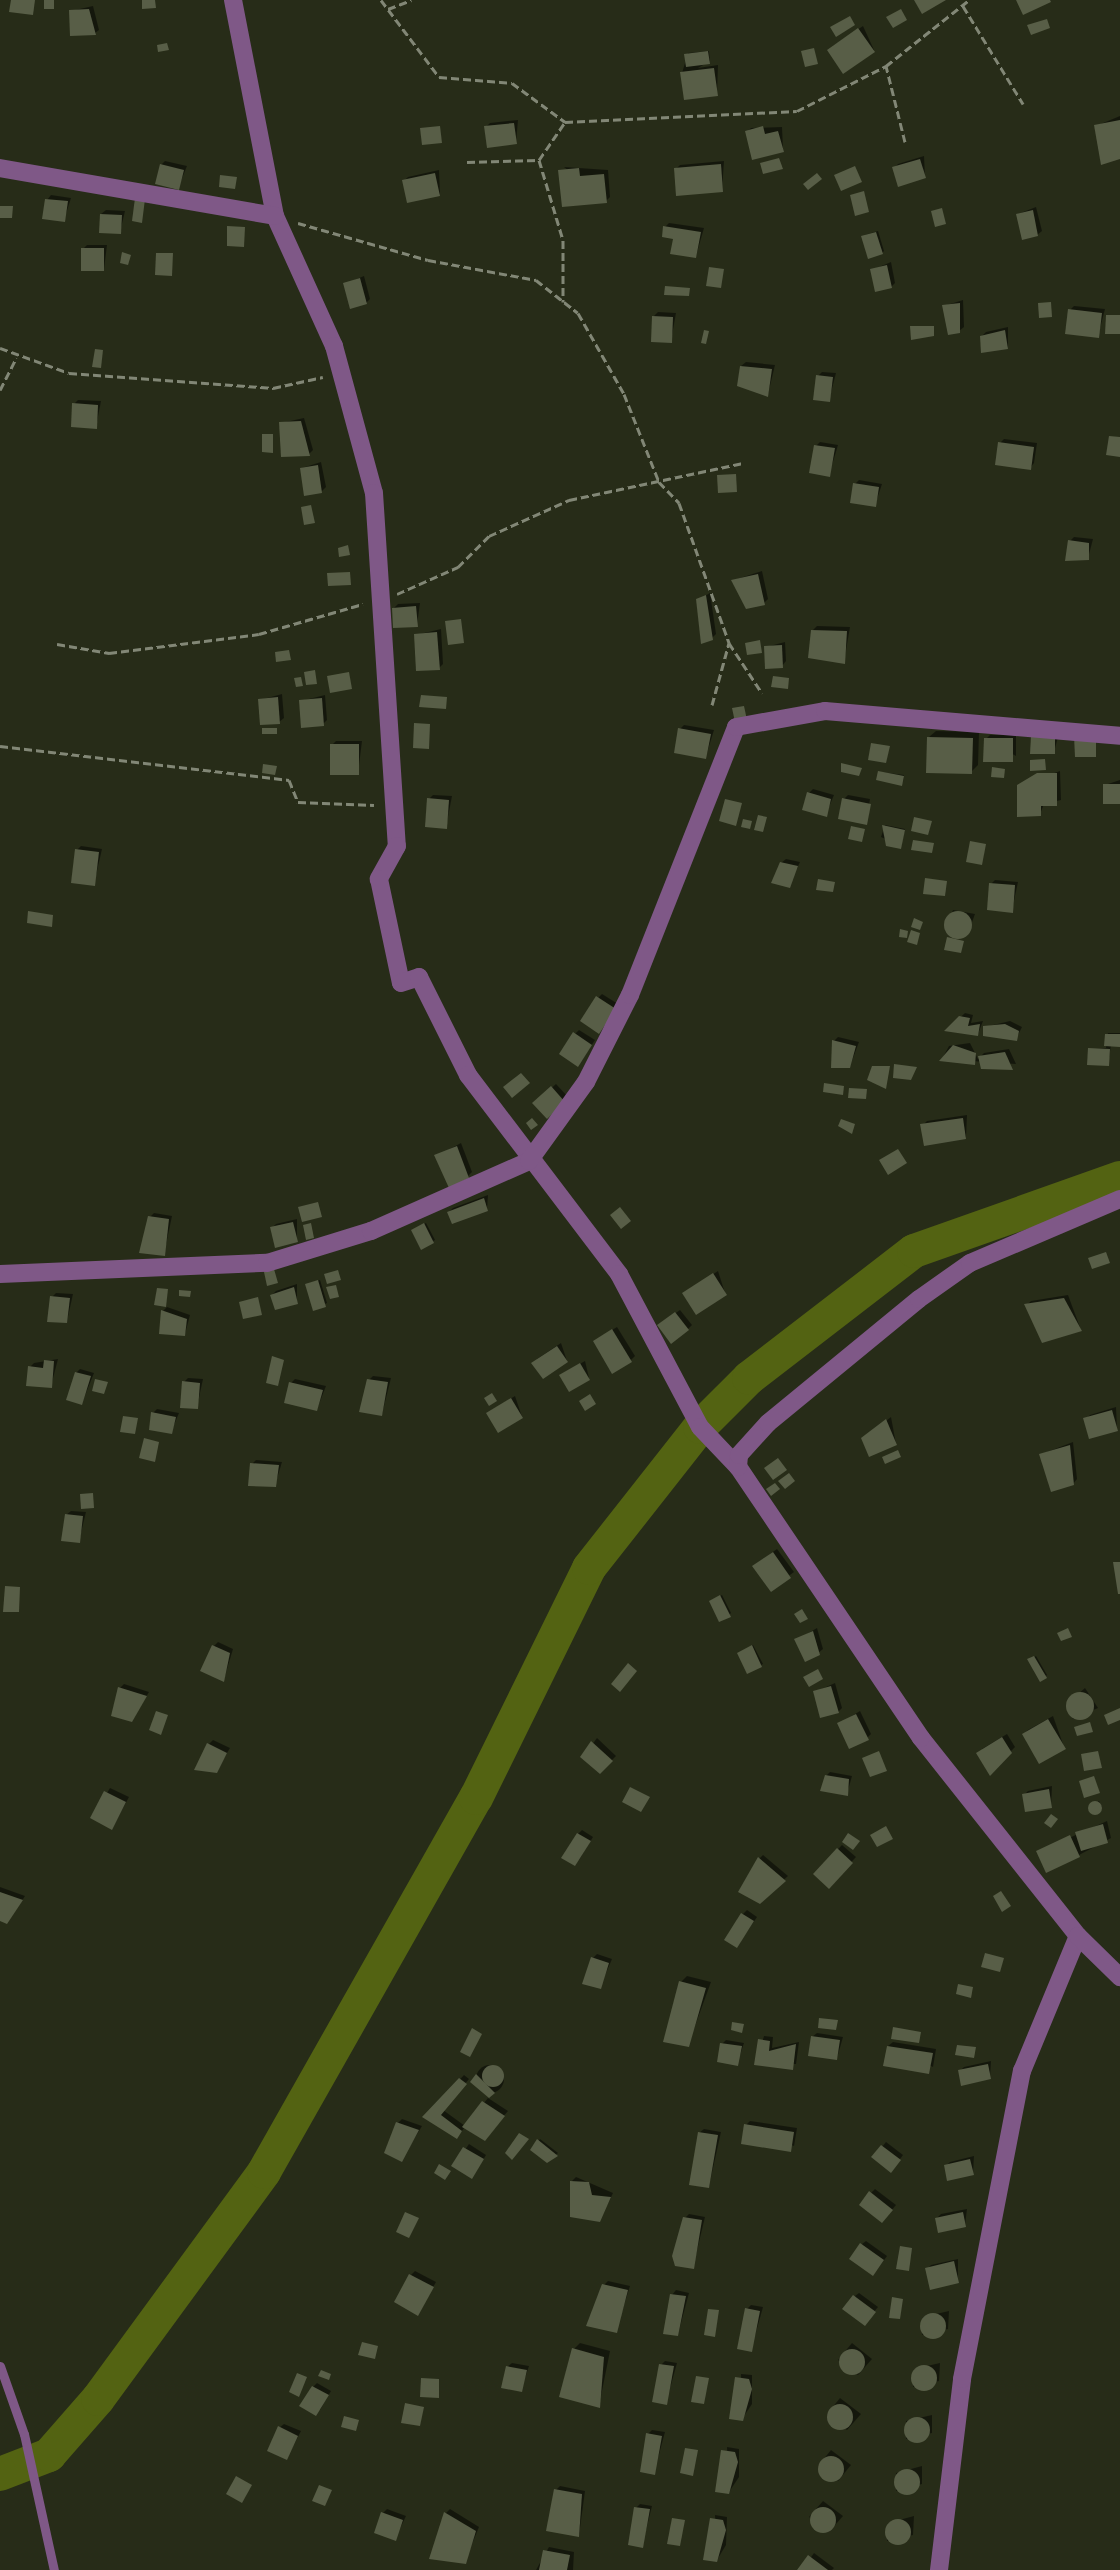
<!DOCTYPE html>
<html>
<head>
<meta charset="utf-8">
<style>
  body { margin:0 }
  #map { position:relative; width:1120px; height:2570px; overflow:hidden; background:#272c18; font-family:Karla,sans-serif }
  div>[style] { position:absolute }
  .shadow>* { inset:0; background:#0007 }
  .round { border-radius:50% }
  .river>* { height:34px; margin:-17px; padding:0 17px; transform-origin:17px; border-radius:17px; background:#536312 }
  .building>* { inset:0; background:#585e47 }
  .path>* { height:3px; margin-top:-1.5px; transform-origin:0; background:repeating-linear-gradient(90deg,#828776 0 8px,transparent 0 12px) }
  .lane>* { height:9px; margin:-4.5px; padding:0 4.5px; transform-origin:4.5px; border-radius:4.5px; background:#7f5887 }
  .street>* { height:18px; margin:-9px; padding:0 9px; transform-origin:9px; border-radius:9px; background:#7f5887 }
  span { translate:-50% -50%; white-space:nowrap; text-align:center; line-height:1.15; -webkit-text-stroke:7px #11140b; paint-order:stroke }
</style>
</head>
<body>
<div id="map">
  <div class="shadow">
    <div style="clip-path:polygon(93px 6px,99px 30px,95px 33px,71px 11px)"></div>
    <div style="clip-path:polygon(863px 26px,874px 50px,833px 46px)"></div>
    <div style="clip-path:polygon(709px 51px,710px 61px,698px 68px,718px 65px,717px 94px,682px 73px,688px 53px)"></div>
    <div style="clip-path:polygon(1120px 116px,1120px 157px,1096px 126px)"></div>
    <div style="clip-path:polygon(518px 120px,516px 143px,486px 127px,490px 123px)"></div>
    <div style="clip-path:polygon(782px 127px,783px 150px,747px 132px,751px 128px)"></div>
    <div style="clip-path:polygon(924px 156px,925px 177px,894px 168px,898px 164px)"></div>
    <div style="clip-path:polygon(165px 161px,187px 166px,178px 188px,161px 165px)"></div>
    <div style="clip-path:polygon(724px 161px,722px 190px,676px 169px,680px 165px)"></div>
    <div style="clip-path:polygon(564px 167px,608px 170px,610px 197px,606px 201px)"></div>
    <div style="clip-path:polygon(439px 170px,440px 194px,404px 181px,408px 177px)"></div>
    <div style="clip-path:polygon(51px 195px,71px 198px,64px 220px,47px 200px)"></div>
    <div style="clip-path:polygon(1036px 207px,1042px 231px,1037px 235px,1018px 214px)"></div>
    <div style="clip-path:polygon(106px 210px,125px 211px,120px 232px,101px 214px)"></div>
    <div style="clip-path:polygon(669px 223px,704px 228px,696px 256px,665px 227px)"></div>
    <div style="clip-path:polygon(878px 231px,884px 251px,882px 253px,865px 235px)"></div>
    <div style="clip-path:polygon(87px 245px,107px 245px,104px 269px,83px 249px)"></div>
    <div style="clip-path:polygon(891px 262px,895px 283px,891px 287px,872px 270px)"></div>
    <div style="clip-path:polygon(364px 276px,370px 299px,366px 303px,345px 284px)"></div>
    <div style="clip-path:polygon(963px 300px,964px 327px,959px 331px,944px 306px)"></div>
    <div style="clip-path:polygon(1074px 306px,1105px 309px,1098px 336px,1070px 310px)"></div>
    <div style="clip-path:polygon(658px 312px,676px 313px,671px 341px,654px 316px)"></div>
    <div style="clip-path:polygon(1008px 327px,1008px 347px,982px 336px,986px 332px)"></div>
    <div style="clip-path:polygon(746px 362px,775px 365px,768px 394px,741px 366px)"></div>
    <div style="clip-path:polygon(822px 372px,836px 373px,829px 400px,818px 376px)"></div>
    <div style="clip-path:polygon(78px 400px,101px 401px,96px 427px,74px 404px)"></div>
    <div style="clip-path:polygon(304px 418px,313px 450px,309px 454px,281px 423px)"></div>
    <div style="clip-path:polygon(1004px 439px,1037px 443px,1034px 463px,1030px 468px,1000px 443px)"></div>
    <div style="clip-path:polygon(820px 442px,838px 445px,829px 475px,816px 446px)"></div>
    <div style="clip-path:polygon(321px 462px,326px 487px,322px 491px,302px 468px)"></div>
    <div style="clip-path:polygon(859px 480px,882px 484px,875px 505px,855px 484px)"></div>
    <div style="clip-path:polygon(1074px 537px,1093px 539px,1088px 558px,1070px 541px)"></div>
    <div style="clip-path:polygon(762px 571px,768px 599px,764px 603px,734px 580px)"></div>
    <div style="clip-path:polygon(710px 593px,716px 634px,712px 638px,698px 600px)"></div>
    <div style="clip-path:polygon(420px 603px,417px 625px,394px 608px,398px 604px)"></div>
    <div style="clip-path:polygon(817px 626px,850px 627px,844px 662px,812px 631px)"></div>
    <div style="clip-path:polygon(441px 629px,443px 664px,439px 668px,416px 635px)"></div>
    <div style="clip-path:polygon(785px 642px,786px 661px,782px 666px,766px 647px)"></div>
    <div style="clip-path:polygon(282px 694px,284px 718px,279px 722px,260px 700px)"></div>
    <div style="clip-path:polygon(325px 695px,327px 720px,323px 724px,301px 701px)"></div>
    <div style="clip-path:polygon(684px 725px,714px 730px,706px 756px,680px 729px)"></div>
    <div style="clip-path:polygon(936px 731px,979px 732px,978px 765px,971px 772px,929px 737px)"></div>
    <div style="clip-path:polygon(1059px 733px,1054px 752px,1032px 752px)"></div>
    <div style="clip-path:polygon(990px 735px,1016px 735px,1016px 756px,986px 739px)"></div>
    <div style="clip-path:polygon(336px 741px,362px 741px,358px 773px,332px 745px)"></div>
    <div style="clip-path:polygon(1060px 771px,1061px 800px,1044px 804px,1040px 814px,1019px 786px)"></div>
    <div style="clip-path:polygon(880px 772px,904px 775px,903px 782px,902px 783px)"></div>
    <div style="clip-path:polygon(1120px 780px,1120px 802px,1105px 785px)"></div>
    <div style="clip-path:polygon(813px 789px,834px 795px,826px 814px,809px 793px)"></div>
    <div style="clip-path:polygon(433px 795px,452px 796px,446px 827px,429px 799px)"></div>
    <div style="clip-path:polygon(848px 795px,870px 799px,866px 823px,844px 799px)"></div>
    <div style="clip-path:polygon(885px 825px,905px 829px,901px 846px,881px 837px)"></div>
    <div style="clip-path:polygon(81px 846px,102px 849px,94px 884px,77px 850px)"></div>
    <div style="clip-path:polygon(786px 859px,800px 862px,789px 885px,781px 863px)"></div>
    <div style="clip-path:polygon(995px 880px,1018px 882px,1012px 910px,991px 884px)"></div>
    <div style="clip-path:polygon(953px 910px,975px 914px,967px 936px,945px 931px)"></div>
    <div style="clip-path:polygon(602px 994px,618px 1004px,603px 1028px,598px 998px)"></div>
    <div style="clip-path:polygon(965px 1013px,973px 1015px,971px 1023px,983px 1021px,978px 1034px,948px 1029px)"></div>
    <div style="clip-path:polygon(1010px 1021px,1022px 1027px,1016px 1039px,985px 1027px)"></div>
    <div style="clip-path:polygon(579px 1030px,595px 1040px,582px 1060px,575px 1034px)"></div>
    <div style="clip-path:polygon(1108px 1033px,1120px 1033px,1120px 1044px,1111px 1045px,1108px 1064px,1090px 1049px,1106px 1048px)"></div>
    <div style="clip-path:polygon(838px 1037px,859px 1042px,850px 1066px,834px 1041px)"></div>
    <div style="clip-path:polygon(970px 1043px,978px 1059px,984px 1053px,1009px 1049px,1016px 1064px,942px 1059px,949px 1046px)"></div>
    <div style="clip-path:polygon(556px 1084px,568px 1097px,547px 1116px,535px 1103px)"></div>
    <div style="clip-path:polygon(967px 1115px,966px 1137px,923px 1125px,927px 1121px)"></div>
    <div style="clip-path:polygon(461px 1143px,472px 1172px,468px 1176px,437px 1156px)"></div>
    <div style="clip-path:polygon(488px 1195px,487px 1209px,449px 1212px,453px 1208px)"></div>
    <div style="clip-path:polygon(154px 1213px,172px 1216px,164px 1254px,150px 1217px)"></div>
    <div style="clip-path:polygon(297px 1219px,297px 1240px,272px 1228px,276px 1224px)"></div>
    <div style="clip-path:polygon(426px 1223px,435px 1240px,422px 1247px,414px 1229px)"></div>
    <div style="clip-path:polygon(718px 1271px,725px 1293px,689px 1290px)"></div>
    <div style="clip-path:polygon(320px 1280px,327px 1303px,315px 1308px,309px 1283px)"></div>
    <div style="clip-path:polygon(297px 1284px,297px 1302px,272px 1295px,276px 1291px)"></div>
    <div style="clip-path:polygon(56px 1293px,73px 1294px,67px 1321px,52px 1297px)"></div>
    <div style="clip-path:polygon(1068px 1295px,1081px 1330px,1027px 1305px,1031px 1301px)"></div>
    <div style="clip-path:polygon(167px 1307px,190px 1315px,185px 1334px,163px 1311px)"></div>
    <div style="clip-path:polygon(680px 1310px,692px 1325px,688px 1329px,663px 1322px)"></div>
    <div style="clip-path:polygon(617px 1327px,635px 1356px,631px 1360px,599px 1338px)"></div>
    <div style="clip-path:polygon(561px 1343px,567px 1361px,537px 1359px)"></div>
    <div style="clip-path:polygon(58px 1359px,51px 1386px,30px 1367px,34px 1363px)"></div>
    <div style="clip-path:polygon(585px 1361px,589px 1378px,565px 1372px)"></div>
    <div style="clip-path:polygon(80px 1369px,94px 1373px,82px 1403px,76px 1373px)"></div>
    <div style="clip-path:polygon(373px 1376px,391px 1378px,382px 1414px,369px 1380px)"></div>
    <div style="clip-path:polygon(188px 1378px,203px 1379px,197px 1407px,184px 1382px)"></div>
    <div style="clip-path:polygon(295px 1379px,326px 1386px,317px 1409px,291px 1383px)"></div>
    <div style="clip-path:polygon(515px 1396px,522px 1417px,492px 1410px)"></div>
    <div style="clip-path:polygon(1116px 1407px,1117px 1429px,1086px 1419px,1090px 1415px)"></div>
    <div style="clip-path:polygon(157px 1409px,179px 1413px,171px 1432px,153px 1413px)"></div>
    <div style="clip-path:polygon(891px 1417px,896px 1444px,868px 1435px)"></div>
    <div style="clip-path:polygon(1073px 1442px,1077px 1479px,1073px 1484px,1042px 1454px)"></div>
    <div style="clip-path:polygon(256px 1460px,282px 1462px,275px 1485px,252px 1464px)"></div>
    <div style="clip-path:polygon(71px 1511px,86px 1512px,79px 1541px,66px 1515px)"></div>
    <div style="clip-path:polygon(777px 1549px,794px 1572px,771px 1589px,759px 1562px)"></div>
    <div style="clip-path:polygon(722px 1595px,731px 1613px,729px 1615px,712px 1600px)"></div>
    <div style="clip-path:polygon(817px 1628px,823px 1649px,818px 1653px,797px 1640px)"></div>
    <div style="clip-path:polygon(218px 1642px,233px 1649px,224px 1679px,214px 1646px)"></div>
    <div style="clip-path:polygon(753px 1645px,763px 1664px,748px 1671px,741px 1652px)"></div>
    <div style="clip-path:polygon(1036px 1656px,1047px 1675px,1046px 1676px,1030px 1660px)"></div>
    <div style="clip-path:polygon(835px 1683px,842px 1708px,838px 1712px,815px 1692px)"></div>
    <div style="clip-path:polygon(124px 1684px,149px 1692px,132px 1720px,120px 1688px)"></div>
    <div style="clip-path:polygon(1085px 1688px,1098px 1708px,1073px 1719px,1068px 1703px)"></div>
    <div style="clip-path:polygon(860px 1711px,871px 1734px,867px 1738px,839px 1724px)"></div>
    <div style="clip-path:polygon(1053px 1716px,1064px 1747px,1024px 1734px,1028px 1730px)"></div>
    <div style="clip-path:polygon(1007px 1734px,1015px 1747px,990px 1773px,982px 1749px)"></div>
    <div style="clip-path:polygon(597px 1738px,616px 1756px,600px 1772px,583px 1757px)"></div>
    <div style="clip-path:polygon(213px 1740px,230px 1748px,216px 1771px,209px 1744px)"></div>
    <div style="clip-path:polygon(830px 1772px,852px 1776px,847px 1794px,826px 1776px)"></div>
    <div style="clip-path:polygon(1052px 1786px,1051px 1806px,1024px 1795px,1028px 1791px)"></div>
    <div style="clip-path:polygon(110px 1788px,129px 1797px,115px 1823px,92px 1818px)"></div>
    <div style="clip-path:polygon(1099px 1801px,1102px 1807px,1094px 1813px,1090px 1807px)"></div>
    <div style="clip-path:polygon(1107px 1821px,1111px 1838px,1079px 1855px,1038px 1852px)"></div>
    <div style="clip-path:polygon(582px 1830px,593px 1837px,579px 1860px,578px 1834px)"></div>
    <div style="clip-path:polygon(842px 1845px,856px 1857px,829px 1886px,815px 1874px)"></div>
    <div style="clip-path:polygon(763px 1855px,788px 1876px,759px 1901px,759px 1859px)"></div>
    <div style="clip-path:polygon(0 1887px,25px 1896px,11px 1917px,0 1918px)"></div>
    <div style="clip-path:polygon(747px 1910px,757px 1917px,737px 1946px,743px 1914px)"></div>
    <div style="clip-path:polygon(597px 1954px,612px 1959px,600px 1987px,593px 1958px)"></div>
    <div style="clip-path:polygon(687px 1976px,711px 1982px,688px 2045px,681px 1982px)"></div>
    <div style="clip-path:polygon(817px 2033px,843px 2037px,837px 2058px,812px 2037px)"></div>
    <div style="clip-path:polygon(764px 2036px,773px 2037px,772px 2048px,799px 2042px,796px 2064px,756px 2063px)"></div>
    <div style="clip-path:polygon(726px 2040px,744px 2043px,737px 2064px,722px 2044px)"></div>
    <div style="clip-path:polygon(893px 2042px,936px 2049px,933px 2067px,888px 2046px)"></div>
    <div style="clip-path:polygon(991px 2061px,990px 2077px,960px 2071px,964px 2067px)"></div>
    <div class="round" style="left:476px;top:2065px;width:28px;height:28px"></div>
    <div style="clip-path:polygon(464px 2075px,469px 2079px,443px 2110px,465px 2126px,488px 2098px,508px 2111px,488px 2134px,465px 2127px,461px 2132px,425px 2117px)"></div>
    <div style="clip-path:polygon(402px 2119px,422px 2126px,402px 2159px,398px 2123px)"></div>
    <div style="clip-path:polygon(750px 2121px,797px 2128px,794px 2146px,746px 2125px)"></div>
    <div style="clip-path:polygon(704px 2129px,721px 2132px,709px 2186px,699px 2133px)"></div>
    <div style="clip-path:polygon(540px 2139px,558px 2153px,547px 2161px,532px 2150px)"></div>
    <div style="clip-path:polygon(886px 2142px,903px 2155px,895px 2166px,874px 2157px)"></div>
    <div style="clip-path:polygon(469px 2144px,486px 2155px,475px 2173px,454px 2166px)"></div>
    <div style="clip-path:polygon(974px 2156px,973px 2173px,946px 2166px,950px 2162px)"></div>
    <div style="clip-path:polygon(576px 2177px,613px 2193px,600px 2220px,572px 2181px)"></div>
    <div style="clip-path:polygon(875px 2189px,896px 2205px,886px 2217px,871px 2193px)"></div>
    <div style="clip-path:polygon(967px 2209px,965px 2225px,937px 2218px,941px 2214px)"></div>
    <div style="clip-path:polygon(689px 2214px,705px 2217px,693px 2267px,685px 2218px)"></div>
    <div style="clip-path:polygon(866px 2241px,887px 2256px,877px 2270px,862px 2244px)"></div>
    <div style="clip-path:polygon(958px 2259px,958px 2282px,927px 2269px,931px 2265px)"></div>
    <div style="clip-path:polygon(415px 2271px,436px 2282px,421px 2309px,411px 2275px)"></div>
    <div style="clip-path:polygon(608px 2281px,630px 2286px,616px 2331px,604px 2285px)"></div>
    <div style="clip-path:polygon(676px 2290px,689px 2293px,678px 2334px,672px 2295px)"></div>
    <div style="clip-path:polygon(859px 2293px,878px 2307px,868px 2319px,855px 2296px)"></div>
    <div style="clip-path:polygon(751px 2305px,763px 2307px,751px 2350px,747px 2309px)"></div>
    <div style="clip-path:polygon(949px 2311px,948px 2329px,922px 2335px,923px 2317px)"></div>
    <div style="clip-path:polygon(580px 2343px,610px 2351px,599px 2406px,574px 2349px)"></div>
    <div style="clip-path:polygon(852px 2343px,872px 2359px,858px 2375px,838px 2360px)"></div>
    <div style="clip-path:polygon(665px 2361px,677px 2363px,666px 2403px,661px 2365px)"></div>
    <div style="clip-path:polygon(512px 2363px,529px 2366px,521px 2390px,507px 2367px)"></div>
    <div style="clip-path:polygon(940px 2363px,939px 2381px,913px 2387px,914px 2369px)"></div>
    <div style="clip-path:polygon(741px 2374px,752px 2375px,752px 2404px,742px 2419px)"></div>
    <div style="clip-path:polygon(317px 2383px,331px 2391px,320px 2410px,313px 2387px)"></div>
    <div style="clip-path:polygon(840px 2398px,861px 2414px,847px 2430px,827px 2414px)"></div>
    <div style="clip-path:polygon(932px 2415px,932px 2433px,906px 2439px,906px 2421px)"></div>
    <div style="clip-path:polygon(284px 2424px,301px 2431px,287px 2458px,279px 2428px)"></div>
    <div style="clip-path:polygon(652px 2430px,665px 2432px,654px 2473px,648px 2434px)"></div>
    <div style="clip-path:polygon(727px 2447px,739px 2449px,739px 2477px,729px 2492px)"></div>
    <div style="clip-path:polygon(831px 2450px,851px 2465px,838px 2481px,818px 2466px)"></div>
    <div style="clip-path:polygon(922px 2466px,922px 2484px,896px 2491px,896px 2473px)"></div>
    <div style="clip-path:polygon(560px 2486px,585px 2491px,579px 2535px,556px 2490px)"></div>
    <div style="clip-path:polygon(823px 2501px,843px 2516px,829px 2532px,809px 2517px)"></div>
    <div style="clip-path:polygon(640px 2504px,652px 2506px,642px 2546px,636px 2508px)"></div>
    <div style="clip-path:polygon(387px 2509px,406px 2516px,395px 2539px,383px 2513px)"></div>
    <div style="clip-path:polygon(450px 2509px,479px 2527px,465px 2561px,446px 2513px)"></div>
    <div style="clip-path:polygon(715px 2515px,727px 2517px,726px 2545px,717px 2560px)"></div>
    <div style="clip-path:polygon(914px 2516px,913px 2535px,887px 2541px,888px 2523px)"></div>
    <div style="clip-path:polygon(549px 2547px,574px 2552px,573px 2570px,536px 2570px)"></div>
    <div style="clip-path:polygon(814px 2553px,834px 2568px,832px 2570px,802px 2570px)"></div>
  </div>
  <div class="river">
    <div style="left:0;top:2474px;width:53px;rotate:-21.2deg"></div>
    <div style="left:49px;top:2455px;width:74px;rotate:-48.8deg"></div>
    <div style="left:98px;top:2399px;width:281px;rotate:-53.8deg"></div>
    <div style="left:264px;top:2172px;width:430px;rotate:-60.5deg"></div>
    <div style="left:476px;top:1798px;width:256px;rotate:-63.8deg"></div>
    <div style="left:589px;top:1568px;width:179px;rotate:-51.8deg"></div>
    <div style="left:700px;top:1427px;width:69px;rotate:-45deg"></div>
    <div style="left:749px;top:1378px;width:208px;rotate:-37.6deg"></div>
    <div style="left:914px;top:1251px;width:219px;rotate:-19.5deg"></div>
  </div>
  <div class="building">
    <div style="clip-path:polygon(11px 0,35px 0,33px 15px,9px 12px)"></div>
    <div style="clip-path:polygon(44px 0,54px 0,54px 9px,44px 9px)"></div>
    <div style="clip-path:polygon(142px 0,155px 0,156px 8px,142px 9px)"></div>
    <div style="clip-path:polygon(914px 0,946px 0,922px 14px)"></div>
    <div style="clip-path:polygon(1016px 0,1050px 0,1051px 2px,1023px 15px)"></div>
    <div style="clip-path:polygon(89px 9px,96px 35px,70px 36px,69px 10px)"></div>
    <div style="clip-path:polygon(901px 9px,907px 20px,893px 28px,886px 17px)"></div>
    <div style="clip-path:polygon(850px 16px,855px 25px,836px 37px,830px 27px)"></div>
    <div style="clip-path:polygon(1047px 19px,1050px 28px,1031px 35px,1027px 25px)"></div>
    <div style="clip-path:polygon(858px 28px,875px 52px,843px 74px,827px 50px)"></div>
    <div style="clip-path:polygon(167px 43px,169px 50px,158px 52px,157px 45px)"></div>
    <div style="clip-path:polygon(814px 48px,818px 64px,805px 67px,801px 51px)"></div>
    <div style="clip-path:polygon(708px 51px,710px 64px,686px 67px,684px 54px)"></div>
    <div style="clip-path:polygon(714px 68px,718px 96px,684px 100px,680px 72px)"></div>
    <div style="clip-path:polygon(1120px 120px,1120px 159px,1101px 165px,1094px 125px)"></div>
    <div style="clip-path:polygon(514px 123px,517px 144px,487px 148px,484px 126px)"></div>
    <div style="clip-path:polygon(440px 126px,442px 143px,422px 145px,420px 128px)"></div>
    <div style="clip-path:polygon(763px 126px,765px 134px,778px 131px,784px 152px,752px 160px,745px 131px)"></div>
    <div style="clip-path:polygon(779px 158px,783px 169px,763px 174px,760px 163px)"></div>
    <div style="clip-path:polygon(920px 159px,926px 178px,898px 187px,892px 167px)"></div>
    <div style="clip-path:polygon(160px 164px,184px 170px,179px 190px,155px 184px)"></div>
    <div style="clip-path:polygon(721px 164px,723px 192px,676px 196px,674px 168px)"></div>
    <div style="clip-path:polygon(855px 166px,862px 182px,841px 191px,834px 175px)"></div>
    <div style="clip-path:polygon(579px 168px,580px 176px,604px 174px,607px 203px,562px 207px,558px 170px)"></div>
    <div style="clip-path:polygon(435px 173px,440px 196px,407px 203px,402px 180px)"></div>
    <div style="clip-path:polygon(817px 173px,822px 179px,808px 190px,803px 184px)"></div>
    <div style="clip-path:polygon(220px 175px,237px 177px,235px 189px,219px 187px)"></div>
    <div style="clip-path:polygon(864px 191px,869px 212px,855px 216px,850px 195px)"></div>
    <div style="clip-path:polygon(135px 198px,145px 199px,142px 223px,132px 221px)"></div>
    <div style="clip-path:polygon(45px 199px,68px 201px,65px 222px,42px 219px)"></div>
    <div style="clip-path:polygon(0 206px,13px 206px,12px 218px,0 218px)"></div>
    <div style="clip-path:polygon(942px 208px,946px 224px,935px 227px,931px 211px)"></div>
    <div style="clip-path:polygon(1033px 210px,1038px 236px,1022px 240px,1016px 214px)"></div>
    <div style="clip-path:polygon(100px 214px,122px 215px,121px 234px,99px 233px)"></div>
    <div style="clip-path:polygon(227px 226px,245px 227px,244px 247px,227px 246px)"></div>
    <div style="clip-path:polygon(663px 226px,701px 232px,696px 258px,670px 254px,673px 239px,662px 237px)"></div>
    <div style="clip-path:polygon(876px 232px,883px 254px,868px 259px,861px 236px)"></div>
    <div style="clip-path:polygon(81px 248px,104px 248px,104px 271px,81px 271px)"></div>
    <div style="clip-path:polygon(122px 252px,131px 255px,128px 265px,120px 263px)"></div>
    <div style="clip-path:polygon(156px 253px,173px 253px,172px 276px,155px 275px)"></div>
    <div style="clip-path:polygon(887px 265px,892px 288px,875px 292px,870px 269px)"></div>
    <div style="clip-path:polygon(709px 267px,724px 269px,721px 288px,706px 286px)"></div>
    <div style="clip-path:polygon(360px 278px,367px 304px,350px 309px,343px 283px)"></div>
    <div style="clip-path:polygon(665px 286px,690px 288px,689px 296px,664px 295px)"></div>
    <div style="clip-path:polygon(1051px 302px,1052px 317px,1039px 318px,1038px 303px)"></div>
    <div style="clip-path:polygon(960px 303px,960px 333px,948px 335px,942px 305px)"></div>
    <div style="clip-path:polygon(1068px 309px,1102px 313px,1099px 338px,1065px 334px)"></div>
    <div style="clip-path:polygon(1106px 315px,1120px 315px,1120px 334px,1105px 334px)"></div>
    <div style="clip-path:polygon(652px 316px,673px 317px,672px 343px,651px 342px)"></div>
    <div style="clip-path:polygon(910px 326px,934px 326px,934px 336px,911px 340px)"></div>
    <div style="clip-path:polygon(704px 330px,709px 331px,706px 344px,701px 343px)"></div>
    <div style="clip-path:polygon(1005px 330px,1008px 349px,981px 353px,980px 336px)"></div>
    <div style="clip-path:polygon(95px 349px,103px 350px,101px 368px,92px 367px)"></div>
    <div style="clip-path:polygon(740px 366px,772px 369px,768px 397px,737px 386px)"></div>
    <div style="clip-path:polygon(816px 375px,833px 377px,830px 402px,813px 400px)"></div>
    <div style="clip-path:polygon(72px 403px,98px 405px,97px 429px,71px 427px)"></div>
    <div style="clip-path:polygon(301px 421px,310px 456px,281px 457px,279px 422px)"></div>
    <div style="clip-path:polygon(262px 434px,273px 434px,273px 453px,262px 452px)"></div>
    <div style="clip-path:polygon(1109px 436px,1120px 437px,1120px 457px,1106px 455px)"></div>
    <div style="clip-path:polygon(998px 442px,1034px 447px,1031px 470px,995px 465px)"></div>
    <div style="clip-path:polygon(814px 445px,835px 448px,830px 477px,809px 473px)"></div>
    <div style="clip-path:polygon(318px 465px,322px 493px,304px 496px,300px 468px)"></div>
    <div style="clip-path:polygon(736px 474px,737px 492px,718px 493px,717px 475px)"></div>
    <div style="clip-path:polygon(853px 483px,879px 487px,876px 507px,850px 503px)"></div>
    <div style="clip-path:polygon(311px 505px,315px 523px,304px 525px,301px 507px)"></div>
    <div style="clip-path:polygon(1068px 540px,1089px 543px,1089px 560px,1065px 561px)"></div>
    <div style="clip-path:polygon(348px 545px,350px 555px,339px 557px,338px 548px)"></div>
    <div style="clip-path:polygon(350px 572px,351px 585px,328px 586px,327px 573px)"></div>
    <div style="clip-path:polygon(758px 574px,765px 605px,746px 609px,731px 580px)"></div>
    <div style="clip-path:polygon(706px 595px,713px 640px,701px 644px,696px 599px)"></div>
    <div style="clip-path:polygon(416px 606px,418px 627px,393px 628px,392px 608px)"></div>
    <div style="clip-path:polygon(461px 619px,464px 643px,448px 645px,445px 621px)"></div>
    <div style="clip-path:polygon(811px 630px,847px 631px,845px 664px,808px 658px)"></div>
    <div style="clip-path:polygon(437px 632px,440px 670px,416px 671px,414px 634px)"></div>
    <div style="clip-path:polygon(760px 640px,762px 653px,747px 655px,745px 643px)"></div>
    <div style="clip-path:polygon(782px 645px,783px 668px,765px 669px,764px 646px)"></div>
    <div style="clip-path:polygon(289px 650px,291px 660px,276px 662px,275px 652px)"></div>
    <div style="clip-path:polygon(315px 670px,317px 684px,306px 685px,304px 672px)"></div>
    <div style="clip-path:polygon(349px 672px,352px 689px,330px 693px,327px 676px)"></div>
    <div style="clip-path:polygon(773px 676px,789px 678px,788px 689px,771px 687px)"></div>
    <div style="clip-path:polygon(301px 677px,303px 686px,296px 687px,294px 678px)"></div>
    <div style="clip-path:polygon(421px 695px,447px 697px,446px 709px,419px 707px)"></div>
    <div style="clip-path:polygon(278px 697px,280px 724px,260px 725px,258px 699px)"></div>
    <div style="clip-path:polygon(322px 698px,324px 726px,301px 728px,299px 700px)"></div>
    <div style="clip-path:polygon(744px 706px,747px 720px,735px 722px,732px 708px)"></div>
    <div style="clip-path:polygon(414px 723px,430px 724px,429px 749px,413px 748px)"></div>
    <div style="clip-path:polygon(262px 728px,277px 728px,277px 734px,262px 734px)"></div>
    <div style="clip-path:polygon(678px 728px,711px 734px,706px 759px,674px 753px)"></div>
    <div style="clip-path:polygon(1031px 736px,1055px 737px,1055px 754px,1030px 754px)"></div>
    <div style="clip-path:polygon(1074px 736px,1096px 736px,1096px 757px,1075px 757px)"></div>
    <div style="clip-path:polygon(927px 737px,973px 738px,972px 774px,926px 773px)"></div>
    <div style="clip-path:polygon(984px 738px,1013px 738px,1013px 762px,983px 762px)"></div>
    <div style="clip-path:polygon(871px 743px,890px 746px,886px 763px,868px 760px)"></div>
    <div style="clip-path:polygon(330px 744px,359px 744px,359px 775px,330px 775px)"></div>
    <div style="clip-path:polygon(1045px 759px,1046px 770px,1030px 771px,1030px 760px)"></div>
    <div style="clip-path:polygon(841px 763px,862px 768px,859px 776px,841px 772px)"></div>
    <div style="clip-path:polygon(263px 764px,277px 766px,275px 775px,262px 773px)"></div>
    <div style="clip-path:polygon(992px 767px,1005px 769px,1004px 778px,991px 777px)"></div>
    <div style="clip-path:polygon(878px 771px,904px 776px,902px 786px,876px 780px)"></div>
    <div style="clip-path:polygon(1037px 773px,1057px 773px,1057px 806px,1041px 806px,1041px 816px,1017px 817px,1017px 785px)"></div>
    <div style="clip-path:polygon(1103px 784px,1120px 784px,1120px 804px,1103px 804px)"></div>
    <div style="clip-path:polygon(807px 792px,831px 799px,827px 817px,802px 810px)"></div>
    <div style="clip-path:polygon(427px 798px,449px 800px,447px 829px,425px 827px)"></div>
    <div style="clip-path:polygon(842px 798px,871px 804px,867px 825px,838px 819px)"></div>
    <div style="clip-path:polygon(725px 799px,742px 803px,736px 826px,719px 821px)"></div>
    <div style="clip-path:polygon(758px 815px,767px 817px,763px 832px,754px 830px)"></div>
    <div style="clip-path:polygon(914px 817px,932px 821px,928px 835px,911px 831px)"></div>
    <div style="clip-path:polygon(743px 819px,752px 821px,750px 829px,741px 827px)"></div>
    <div style="clip-path:polygon(882px 825px,905px 830px,901px 849px,886px 846px)"></div>
    <div style="clip-path:polygon(851px 826px,865px 829px,862px 842px,848px 839px)"></div>
    <div style="clip-path:polygon(913px 840px,934px 843px,932px 853px,911px 850px)"></div>
    <div style="clip-path:polygon(970px 841px,986px 844px,982px 865px,966px 862px)"></div>
    <div style="clip-path:polygon(75px 849px,99px 852px,95px 886px,71px 883px)"></div>
    <div style="clip-path:polygon(780px 862px,798px 866px,790px 888px,771px 883px)"></div>
    <div style="clip-path:polygon(925px 878px,947px 881px,945px 896px,923px 894px)"></div>
    <div style="clip-path:polygon(818px 879px,835px 882px,833px 892px,816px 890px)"></div>
    <div style="clip-path:polygon(989px 883px,1015px 885px,1013px 913px,987px 910px)"></div>
    <div style="clip-path:polygon(28px 911px,53px 915px,52px 927px,27px 923px)"></div>
    <div class="round" style="left:944px;top:911px;width:28px;height:28px"></div>
    <div style="clip-path:polygon(914px 918px,923px 922px,920px 930px,911px 927px)"></div>
    <div style="clip-path:polygon(900px 929px,908px 931px,907px 938px,899px 937px)"></div>
    <div style="clip-path:polygon(911px 930px,920px 933px,917px 945px,907px 942px)"></div>
    <div style="clip-path:polygon(947px 937px,964px 941px,961px 953px,944px 950px)"></div>
    <div style="clip-path:polygon(596px 996px,616px 1009px,599px 1034px,580px 1021px)"></div>
    <div style="clip-path:polygon(959px 1016px,970px 1018px,968px 1026px,980px 1024px,978px 1036px,944px 1031px)"></div>
    <div style="clip-path:polygon(1005px 1024px,1019px 1031px,1017px 1041px,983px 1036px,983px 1026px)"></div>
    <div style="clip-path:polygon(573px 1032px,592px 1045px,578px 1067px,559px 1054px)"></div>
    <div style="clip-path:polygon(1105px 1034px,1120px 1034px,1120px 1047px,1104px 1046px)"></div>
    <div style="clip-path:polygon(832px 1040px,856px 1046px,850px 1068px,831px 1068px)"></div>
    <div style="clip-path:polygon(953px 1045px,976px 1053px,975px 1065px,939px 1061px)"></div>
    <div style="clip-path:polygon(1088px 1048px,1110px 1049px,1109px 1066px,1087px 1065px)"></div>
    <div style="clip-path:polygon(1005px 1052px,1013px 1070px,981px 1069px,978px 1056px)"></div>
    <div style="clip-path:polygon(894px 1064px,917px 1067px,911px 1080px,893px 1078px)"></div>
    <div style="clip-path:polygon(872px 1066px,890px 1066px,886px 1089px,867px 1080px)"></div>
    <div style="clip-path:polygon(521px 1073px,530px 1083px,512px 1098px,503px 1087px)"></div>
    <div style="clip-path:polygon(824px 1083px,844px 1086px,843px 1095px,823px 1092px)"></div>
    <div style="clip-path:polygon(551px 1086px,565px 1102px,547px 1119px,532px 1103px)"></div>
    <div style="clip-path:polygon(849px 1088px,867px 1089px,866px 1099px,848px 1098px)"></div>
    <div style="clip-path:polygon(532px 1118px,538px 1125px,531px 1130px,526px 1123px)"></div>
    <div style="clip-path:polygon(963px 1118px,966px 1139px,924px 1146px,920px 1124px)"></div>
    <div style="clip-path:polygon(841px 1119px,855px 1124px,852px 1134px,838px 1126px)"></div>
    <div style="clip-path:polygon(457px 1146px,469px 1178px,449px 1188px,434px 1155px)"></div>
    <div style="clip-path:polygon(898px 1149px,907px 1163px,888px 1175px,879px 1160px)"></div>
    <div style="clip-path:polygon(484px 1198px,488px 1211px,452px 1224px,447px 1212px)"></div>
    <div style="clip-path:polygon(318px 1202px,322px 1217px,302px 1222px,298px 1207px)"></div>
    <div style="clip-path:polygon(620px 1207px,631px 1221px,621px 1229px,610px 1215px)"></div>
    <div style="clip-path:polygon(148px 1216px,169px 1219px,165px 1256px,139px 1253px)"></div>
    <div style="clip-path:polygon(293px 1222px,298px 1242px,275px 1248px,270px 1227px)"></div>
    <div style="clip-path:polygon(311px 1223px,314px 1238px,306px 1240px,303px 1225px)"></div>
    <div style="clip-path:polygon(424px 1223px,434px 1243px,421px 1250px,411px 1230px)"></div>
    <div style="clip-path:polygon(1106px 1252px,1110px 1263px,1092px 1269px,1088px 1258px)"></div>
    <div style="clip-path:polygon(274px 1269px,278px 1283px,267px 1286px,264px 1272px)"></div>
    <div style="clip-path:polygon(338px 1270px,341px 1280px,327px 1284px,324px 1274px)"></div>
    <div style="clip-path:polygon(713px 1273px,727px 1295px,696px 1315px,682px 1293px)"></div>
    <div style="clip-path:polygon(318px 1280px,326px 1307px,313px 1311px,305px 1284px)"></div>
    <div style="clip-path:polygon(336px 1285px,339px 1297px,330px 1299px,326px 1287px)"></div>
    <div style="clip-path:polygon(294px 1287px,298px 1304px,275px 1310px,270px 1295px)"></div>
    <div style="clip-path:polygon(157px 1288px,168px 1289px,166px 1307px,154px 1305px)"></div>
    <div style="clip-path:polygon(179px 1290px,191px 1291px,190px 1297px,179px 1296px)"></div>
    <div style="clip-path:polygon(50px 1296px,70px 1298px,67px 1323px,47px 1322px)"></div>
    <div style="clip-path:polygon(258px 1297px,262px 1315px,243px 1319px,239px 1302px)"></div>
    <div style="clip-path:polygon(1064px 1298px,1082px 1331px,1042px 1343px,1024px 1304px)"></div>
    <div style="clip-path:polygon(161px 1310px,187px 1319px,185px 1336px,159px 1334px)"></div>
    <div style="clip-path:polygon(675px 1312px,689px 1330px,671px 1344px,657px 1325px)"></div>
    <div style="clip-path:polygon(612px 1329px,632px 1362px,612px 1374px,593px 1341px)"></div>
    <div style="clip-path:polygon(557px 1346px,568px 1362px,543px 1379px,531px 1363px)"></div>
    <div style="clip-path:polygon(272px 1356px,284px 1360px,278px 1386px,266px 1383px)"></div>
    <div style="clip-path:polygon(44px 1360px,54px 1361px,52px 1388px,26px 1386px,28px 1366px,43px 1368px)"></div>
    <div style="clip-path:polygon(580px 1363px,590px 1380px,569px 1392px,559px 1375px)"></div>
    <div style="clip-path:polygon(75px 1372px,91px 1376px,82px 1405px,66px 1400px)"></div>
    <div style="clip-path:polygon(95px 1379px,108px 1382px,104px 1394px,92px 1391px)"></div>
    <div style="clip-path:polygon(367px 1379px,388px 1382px,382px 1416px,359px 1412px)"></div>
    <div style="clip-path:polygon(182px 1381px,200px 1383px,198px 1409px,180px 1408px)"></div>
    <div style="clip-path:polygon(289px 1382px,323px 1390px,317px 1411px,284px 1403px)"></div>
    <div style="clip-path:polygon(492px 1393px,497px 1401px,489px 1406px,484px 1398px)"></div>
    <div style="clip-path:polygon(590px 1394px,596px 1404px,585px 1411px,579px 1401px)"></div>
    <div style="clip-path:polygon(511px 1398px,523px 1418px,498px 1433px,486px 1413px)"></div>
    <div style="clip-path:polygon(1112px 1410px,1118px 1431px,1089px 1439px,1083px 1418px)"></div>
    <div style="clip-path:polygon(151px 1412px,176px 1417px,172px 1434px,149px 1430px)"></div>
    <div style="clip-path:polygon(123px 1416px,138px 1418px,135px 1434px,120px 1432px)"></div>
    <div style="clip-path:polygon(886px 1419px,897px 1445px,869px 1457px,861px 1438px)"></div>
    <div style="clip-path:polygon(144px 1438px,159px 1442px,155px 1462px,139px 1458px)"></div>
    <div style="clip-path:polygon(1070px 1445px,1074px 1485px,1051px 1492px,1039px 1454px)"></div>
    <div style="clip-path:polygon(898px 1450px,901px 1457px,885px 1464px,882px 1457px)"></div>
    <div style="clip-path:polygon(778px 1458px,787px 1470px,773px 1480px,764px 1468px)"></div>
    <div style="clip-path:polygon(250px 1463px,279px 1465px,276px 1487px,248px 1486px)"></div>
    <div style="clip-path:polygon(789px 1473px,795px 1481px,785px 1489px,778px 1481px)"></div>
    <div style="clip-path:polygon(775px 1483px,780px 1489px,771px 1496px,766px 1489px)"></div>
    <div style="clip-path:polygon(93px 1493px,94px 1508px,81px 1509px,80px 1494px)"></div>
    <div style="clip-path:polygon(65px 1514px,83px 1516px,80px 1543px,61px 1541px)"></div>
    <div style="clip-path:polygon(773px 1552px,791px 1578px,771px 1592px,752px 1566px)"></div>
    <div style="clip-path:polygon(1113px 1562px,1120px 1562px,1120px 1594px,1118px 1594px)"></div>
    <div style="clip-path:polygon(5px 1586px,20px 1587px,19px 1612px,3px 1612px)"></div>
    <div style="clip-path:polygon(720px 1595px,731px 1617px,719px 1622px,709px 1601px)"></div>
    <div style="clip-path:polygon(802px 1609px,808px 1619px,800px 1623px,794px 1614px)"></div>
    <div style="clip-path:polygon(1068px 1628px,1072px 1637px,1061px 1641px,1057px 1633px)"></div>
    <div style="clip-path:polygon(813px 1631px,820px 1655px,805px 1662px,794px 1639px)"></div>
    <div style="clip-path:polygon(212px 1645px,230px 1653px,224px 1682px,200px 1671px)"></div>
    <div style="clip-path:polygon(752px 1645px,762px 1667px,747px 1674px,737px 1653px)"></div>
    <div style="clip-path:polygon(1034px 1656px,1047px 1678px,1040px 1682px,1027px 1659px)"></div>
    <div style="clip-path:polygon(628px 1663px,637px 1671px,620px 1692px,611px 1684px)"></div>
    <div style="clip-path:polygon(818px 1669px,823px 1679px,809px 1687px,803px 1677px)"></div>
    <div style="clip-path:polygon(831px 1686px,839px 1713px,820px 1718px,813px 1691px)"></div>
    <div style="clip-path:polygon(118px 1687px,147px 1696px,132px 1722px,111px 1716px)"></div>
    <div class="round" style="left:1066px;top:1692px;width:28px;height:28px"></div>
    <div style="clip-path:polygon(1120px 1708px,1120px 1720px,1108px 1725px,1104px 1715px)"></div>
    <div style="clip-path:polygon(156px 1711px,168px 1715px,161px 1735px,149px 1730px)"></div>
    <div style="clip-path:polygon(856px 1714px,869px 1740px,849px 1749px,837px 1723px)"></div>
    <div style="clip-path:polygon(1048px 1719px,1066px 1749px,1039px 1764px,1022px 1734px)"></div>
    <div style="clip-path:polygon(1090px 1722px,1093px 1732px,1077px 1736px,1074px 1727px)"></div>
    <div style="clip-path:polygon(1002px 1737px,1012px 1753px,990px 1776px,976px 1753px)"></div>
    <div style="clip-path:polygon(591px 1741px,613px 1761px,600px 1774px,580px 1757px)"></div>
    <div style="clip-path:polygon(207px 1743px,227px 1753px,217px 1773px,194px 1770px)"></div>
    <div style="clip-path:polygon(879px 1751px,887px 1771px,870px 1777px,862px 1758px)"></div>
    <div style="clip-path:polygon(1098px 1751px,1102px 1768px,1084px 1771px,1081px 1754px)"></div>
    <div style="clip-path:polygon(825px 1775px,849px 1779px,848px 1796px,820px 1791px)"></div>
    <div style="clip-path:polygon(1094px 1776px,1100px 1793px,1084px 1798px,1079px 1781px)"></div>
    <div style="clip-path:polygon(630px 1787px,650px 1797px,641px 1812px,622px 1802px)"></div>
    <div style="clip-path:polygon(1049px 1789px,1052px 1808px,1025px 1812px,1022px 1794px)"></div>
    <div style="clip-path:polygon(104px 1791px,126px 1802px,112px 1830px,90px 1818px)"></div>
    <div class="round" style="left:1088px;top:1801px;width:14px;height:14px"></div>
    <div style="clip-path:polygon(1051px 1814px,1058px 1819px,1051px 1828px,1044px 1823px)"></div>
    <div style="clip-path:polygon(1103px 1824px,1108px 1843px,1081px 1851px,1075px 1832px)"></div>
    <div style="clip-path:polygon(886px 1826px,893px 1839px,877px 1847px,870px 1835px)"></div>
    <div style="clip-path:polygon(577px 1833px,591px 1841px,575px 1866px,561px 1858px)"></div>
    <div style="clip-path:polygon(848px 1833px,860px 1841px,853px 1850px,842px 1842px)"></div>
    <div style="clip-path:polygon(1070px 1835px,1080px 1857px,1046px 1873px,1036px 1851px)"></div>
    <div style="clip-path:polygon(837px 1848px,853px 1863px,829px 1889px,813px 1874px)"></div>
    <div style="clip-path:polygon(758px 1857px,786px 1881px,760px 1904px,738px 1892px)"></div>
    <div style="clip-path:polygon(1001px 1891px,1011px 1906px,1002px 1912px,993px 1896px)"></div>
    <div style="clip-path:polygon(0 1892px,23px 1900px,7px 1924px,0 1921px)"></div>
    <div style="clip-path:polygon(741px 1913px,754px 1921px,737px 1948px,724px 1940px)"></div>
    <div style="clip-path:polygon(985px 1953px,1004px 1958px,1000px 1972px,981px 1967px)"></div>
    <div style="clip-path:polygon(591px 1957px,609px 1963px,601px 1989px,582px 1984px)"></div>
    <div style="clip-path:polygon(679px 1981px,706px 1988px,689px 2047px,663px 2042px)"></div>
    <div style="clip-path:polygon(958px 1984px,973px 1987px,971px 1998px,956px 1994px)"></div>
    <div style="clip-path:polygon(819px 2018px,838px 2020px,836px 2030px,818px 2028px)"></div>
    <div style="clip-path:polygon(732px 2022px,744px 2024px,742px 2033px,731px 2030px)"></div>
    <div style="clip-path:polygon(893px 2027px,921px 2032px,919px 2043px,891px 2039px)"></div>
    <div style="clip-path:polygon(472px 2028px,482px 2034px,470px 2057px,460px 2052px)"></div>
    <div style="clip-path:polygon(811px 2036px,840px 2040px,837px 2060px,808px 2056px)"></div>
    <div style="clip-path:polygon(758px 2039px,770px 2041px,769px 2051px,796px 2044px,793px 2070px,754px 2065px)"></div>
    <div style="clip-path:polygon(720px 2043px,742px 2046px,738px 2066px,717px 2062px)"></div>
    <div style="clip-path:polygon(957px 2045px,976px 2047px,974px 2058px,955px 2055px)"></div>
    <div style="clip-path:polygon(887px 2046px,933px 2053px,929px 2074px,883px 2066px)"></div>
    <div style="clip-path:polygon(988px 2064px,991px 2079px,961px 2086px,958px 2070px)"></div>
    <div class="round" style="left:482px;top:2065px;width:22px;height:22px"></div>
    <div style="clip-path:polygon(476px 2074px,495px 2093px,489px 2098px,470px 2082px)"></div>
    <div style="clip-path:polygon(459px 2078px,467px 2084px,441px 2115px,462px 2131px,457px 2139px,422px 2117px)"></div>
    <div style="clip-path:polygon(482px 2101px,505px 2116px,485px 2141px,462px 2127px)"></div>
    <div style="clip-path:polygon(396px 2122px,419px 2130px,402px 2162px,384px 2153px)"></div>
    <div style="clip-path:polygon(744px 2124px,794px 2132px,791px 2152px,741px 2144px)"></div>
    <div style="clip-path:polygon(698px 2132px,718px 2135px,709px 2188px,689px 2185px)"></div>
    <div style="clip-path:polygon(519px 2133px,529px 2139px,512px 2160px,505px 2153px)"></div>
    <div style="clip-path:polygon(537px 2139px,558px 2156px,547px 2163px,530px 2150px)"></div>
    <div style="clip-path:polygon(881px 2145px,901px 2160px,891px 2173px,871px 2157px)"></div>
    <div style="clip-path:polygon(463px 2147px,484px 2159px,472px 2179px,451px 2166px)"></div>
    <div style="clip-path:polygon(970px 2159px,974px 2175px,947px 2181px,944px 2165px)"></div>
    <div style="clip-path:polygon(439px 2164px,451px 2171px,445px 2180px,434px 2173px)"></div>
    <div style="clip-path:polygon(570px 2181px,589px 2182px,592px 2195px,611px 2197px,600px 2222px,570px 2217px)"></div>
    <div style="clip-path:polygon(869px 2191px,893px 2210px,882px 2223px,859px 2205px)"></div>
    <div style="clip-path:polygon(405px 2212px,419px 2218px,409px 2238px,396px 2232px)"></div>
    <div style="clip-path:polygon(963px 2212px,966px 2227px,938px 2233px,935px 2218px)"></div>
    <div style="clip-path:polygon(683px 2217px,702px 2220px,694px 2269px,675px 2266px,672px 2256px)"></div>
    <div style="clip-path:polygon(860px 2243px,884px 2260px,873px 2276px,849px 2259px)"></div>
    <div style="clip-path:polygon(900px 2246px,912px 2248px,909px 2271px,896px 2269px)"></div>
    <div style="clip-path:polygon(954px 2261px,959px 2283px,930px 2290px,925px 2268px)"></div>
    <div style="clip-path:polygon(409px 2274px,434px 2287px,418px 2316px,394px 2302px)"></div>
    <div style="clip-path:polygon(602px 2284px,628px 2290px,617px 2333px,586px 2326px)"></div>
    <div style="clip-path:polygon(670px 2294px,686px 2296px,678px 2336px,663px 2334px)"></div>
    <div style="clip-path:polygon(853px 2295px,876px 2312px,865px 2326px,842px 2309px)"></div>
    <div style="clip-path:polygon(892px 2297px,903px 2299px,900px 2319px,889px 2318px)"></div>
    <div style="clip-path:polygon(745px 2308px,760px 2311px,752px 2352px,737px 2349px)"></div>
    <div style="clip-path:polygon(708px 2309px,719px 2310px,715px 2337px,704px 2335px)"></div>
    <div class="round" style="left:920px;top:2313px;width:26px;height:26px"></div>
    <div style="clip-path:polygon(362px 2342px,378px 2346px,375px 2359px,358px 2355px)"></div>
    <div style="clip-path:polygon(572px 2348px,604px 2357px,600px 2408px,559px 2397px)"></div>
    <div class="round" style="left:839px;top:2349px;width:26px;height:26px"></div>
    <div style="clip-path:polygon(659px 2364px,674px 2366px,667px 2405px,652px 2402px)"></div>
    <div class="round" style="left:911px;top:2365px;width:26px;height:26px"></div>
    <div style="clip-path:polygon(506px 2366px,527px 2370px,522px 2392px,501px 2388px)"></div>
    <div style="clip-path:polygon(321px 2370px,331px 2374px,329px 2380px,318px 2376px)"></div>
    <div style="clip-path:polygon(297px 2373px,307px 2377px,299px 2397px,289px 2392px)"></div>
    <div style="clip-path:polygon(696px 2376px,709px 2378px,704px 2404px,691px 2402px)"></div>
    <div style="clip-path:polygon(735px 2377px,749px 2379px,752px 2389px,743px 2421px,729px 2419px)"></div>
    <div style="clip-path:polygon(421px 2378px,439px 2379px,439px 2398px,420px 2397px)"></div>
    <div style="clip-path:polygon(312px 2386px,329px 2395px,316px 2416px,299px 2406px)"></div>
    <div style="clip-path:polygon(405px 2403px,424px 2407px,420px 2426px,401px 2423px)"></div>
    <div class="round" style="left:827px;top:2404px;width:26px;height:26px"></div>
    <div style="clip-path:polygon(344px 2416px,359px 2420px,356px 2431px,341px 2427px)"></div>
    <div class="round" style="left:904px;top:2417px;width:26px;height:26px"></div>
    <div style="clip-path:polygon(278px 2426px,298px 2436px,287px 2460px,267px 2451px)"></div>
    <div style="clip-path:polygon(646px 2433px,662px 2436px,655px 2475px,640px 2472px)"></div>
    <div style="clip-path:polygon(685px 2448px,698px 2450px,693px 2476px,680px 2473px)"></div>
    <div style="clip-path:polygon(721px 2450px,735px 2452px,738px 2462px,729px 2494px,715px 2492px)"></div>
    <div class="round" style="left:818px;top:2456px;width:26px;height:26px"></div>
    <div class="round" style="left:894px;top:2469px;width:26px;height:26px"></div>
    <div style="clip-path:polygon(236px 2476px,252px 2485px,242px 2503px,226px 2494px)"></div>
    <div style="clip-path:polygon(319px 2485px,332px 2490px,325px 2506px,312px 2501px)"></div>
    <div style="clip-path:polygon(554px 2489px,582px 2494px,579px 2537px,546px 2531px)"></div>
    <div class="round" style="left:810px;top:2507px;width:26px;height:26px"></div>
    <div style="clip-path:polygon(634px 2507px,650px 2509px,643px 2548px,628px 2545px)"></div>
    <div style="clip-path:polygon(381px 2512px,403px 2520px,396px 2541px,374px 2533px)"></div>
    <div style="clip-path:polygon(444px 2512px,476px 2531px,466px 2564px,429px 2559px)"></div>
    <div style="clip-path:polygon(672px 2518px,685px 2520px,680px 2546px,667px 2544px)"></div>
    <div style="clip-path:polygon(710px 2518px,723px 2520px,726px 2530px,717px 2562px,703px 2560px)"></div>
    <div class="round" style="left:885px;top:2519px;width:26px;height:26px"></div>
    <div style="clip-path:polygon(543px 2550px,570px 2555px,567px 2570px,539px 2570px)"></div>
    <div style="clip-path:polygon(808px 2555px,828px 2570px,797px 2570px)"></div>
  </div>
  <div class="path">
    <div style="left:381px;top:0;width:96px;rotate:53deg"></div>
    <div style="left:439px;top:77px;width:73px;rotate:4.7deg"></div>
    <div style="left:512px;top:83px;width:66px;rotate:36.3deg"></div>
    <div style="left:963px;top:6px;width:115px;rotate:58.5deg"></div>
    <div style="left:388px;top:9px;width:25px;rotate:-21deg"></div>
    <div style="left:905px;top:142px;width:78px;rotate:-104deg"></div>
    <div style="left:886px;top:66px;width:106px;rotate:-38.5deg"></div>
    <div style="left:539px;top:160px;width:46px;rotate:-55.6deg"></div>
    <div style="left:565px;top:122px;width:232px;rotate:-2.7deg"></div>
    <div style="left:797px;top:111px;width:100px;rotate:-26.8deg"></div>
    <div style="left:467px;top:162px;width:72px;rotate:-1.6deg"></div>
    <div style="left:539px;top:160px;width:84px;rotate:73.3deg"></div>
    <div style="left:563px;top:240px;width:62px;rotate:90deg"></div>
    <div style="left:298px;top:223px;width:135px;rotate:15.9deg"></div>
    <div style="left:428px;top:260px;width:110px;rotate:10.5deg"></div>
    <div style="left:536px;top:280px;width:53px;rotate:38.2deg"></div>
    <div style="left:578px;top:313px;width:93px;rotate:60.4deg"></div>
    <div style="left:624px;top:394px;width:95px;rotate:68.3deg"></div>
    <div style="left:659px;top:482px;width:29px;rotate:46deg"></div>
    <div style="left:679px;top:503px;width:149px;rotate:70.3deg"></div>
    <div style="left:729px;top:643px;width:60px;rotate:56.6deg"></div>
    <div style="left:0;top:348px;width:73px;rotate:19.9deg"></div>
    <div style="left:69px;top:373px;width:205px;rotate:4.2deg"></div>
    <div style="left:273px;top:388px;width:51px;rotate:-12.4deg"></div>
    <div style="left:0;top:390px;width:36px;rotate:-63deg"></div>
    <div style="left:397px;top:594px;width:67px;rotate:-23.9deg"></div>
    <div style="left:458px;top:567px;width:44px;rotate:-45deg"></div>
    <div style="left:489px;top:536px;width:88px;rotate:-24.2deg"></div>
    <div style="left:569px;top:500px;width:178px;rotate:-12deg"></div>
    <div style="left:57px;top:644px;width:53px;rotate:9.8deg"></div>
    <div style="left:109px;top:653px;width:151px;rotate:-7.2deg"></div>
    <div style="left:259px;top:634px;width:108px;rotate:-16.1deg"></div>
    <div style="left:712px;top:705px;width:64px;rotate:-74.7deg"></div>
    <div style="left:0;top:746px;width:291px;rotate:6.7deg"></div>
    <div style="left:289px;top:780px;width:24px;rotate:68deg"></div>
    <div style="left:298px;top:802px;width:76px;rotate:2.3deg"></div>
  </div>
  <div class="lane">
    <div style="left:0;top:2366px;width:72px;rotate:70.6deg"></div>
    <div style="left:24px;top:2434px;width:139px;rotate:77.6deg"></div>
  </div>
  <div class="street">
    <div style="left:233px;top:0;width:220px;rotate:79deg"></div>
    <div style="left:275px;top:216px;width:143px;rotate:65.6deg"></div>
    <div style="left:334px;top:346px;width:152px;rotate:74.8deg"></div>
    <div style="left:374px;top:493px;width:354px;rotate:86.3deg"></div>
    <div style="left:397px;top:846px;width:38px;rotate:119deg"></div>
    <div style="left:379px;top:879px;width:106px;rotate:78.1deg"></div>
    <div style="left:401px;top:983px;width:19px;rotate:-18deg"></div>
    <div style="left:419px;top:977px;width:110px;rotate:63.4deg"></div>
    <div style="left:468px;top:1075px;width:250px;rotate:52.8deg"></div>
    <div style="left:619px;top:1274px;width:173px;rotate:62.1deg"></div>
    <div style="left:700px;top:1427px;width:55px;rotate:46.5deg"></div>
    <div style="left:0;top:168px;width:279px;rotate:9.9deg"></div>
    <div style="left:0;top:1274px;width:267px;rotate:-2.4deg"></div>
    <div style="left:267px;top:1263px;width:109px;rotate:-17.1deg"></div>
    <div style="left:371px;top:1231px;width:173px;rotate:-23.9deg"></div>
    <div style="left:529px;top:1161px;width:97px;rotate:-54.2deg"></div>
    <div style="left:586px;top:1082px;width:97px;rotate:-63.2deg"></div>
    <div style="left:630px;top:995px;width:288px;rotate:-68.4deg"></div>
    <div style="left:736px;top:727px;width:90px;rotate:-10.2deg"></div>
    <div style="left:825px;top:711px;width:296px;rotate:4.8deg"></div>
    <div style="left:1078px;top:1936px;width:253px;rotate:-128.4deg"></div>
    <div style="left:921px;top:1738px;width:327px;rotate:-124deg"></div>
    <div style="left:738px;top:1467px;width:12px;rotate:-85deg"></div>
    <div style="left:739px;top:1455px;width:43px;rotate:-47.8deg"></div>
    <div style="left:768px;top:1423px;width:195px;rotate:-39.4deg"></div>
    <div style="left:919px;top:1299px;width:62px;rotate:-35.2deg"></div>
    <div style="left:970px;top:1263px;width:163px;rotate:-23.1deg"></div>
    <div style="left:939px;top:2570px;width:192px;rotate:-83.1deg"></div>
    <div style="left:962px;top:2379px;width:314px;rotate:-79deg"></div>
    <div style="left:1022px;top:2071px;width:146px;rotate:-67.5deg"></div>
    <div style="left:1078px;top:1936px;width:59px;rotate:44.3deg"></div>
  </div>
</div>
</body>
</html>
